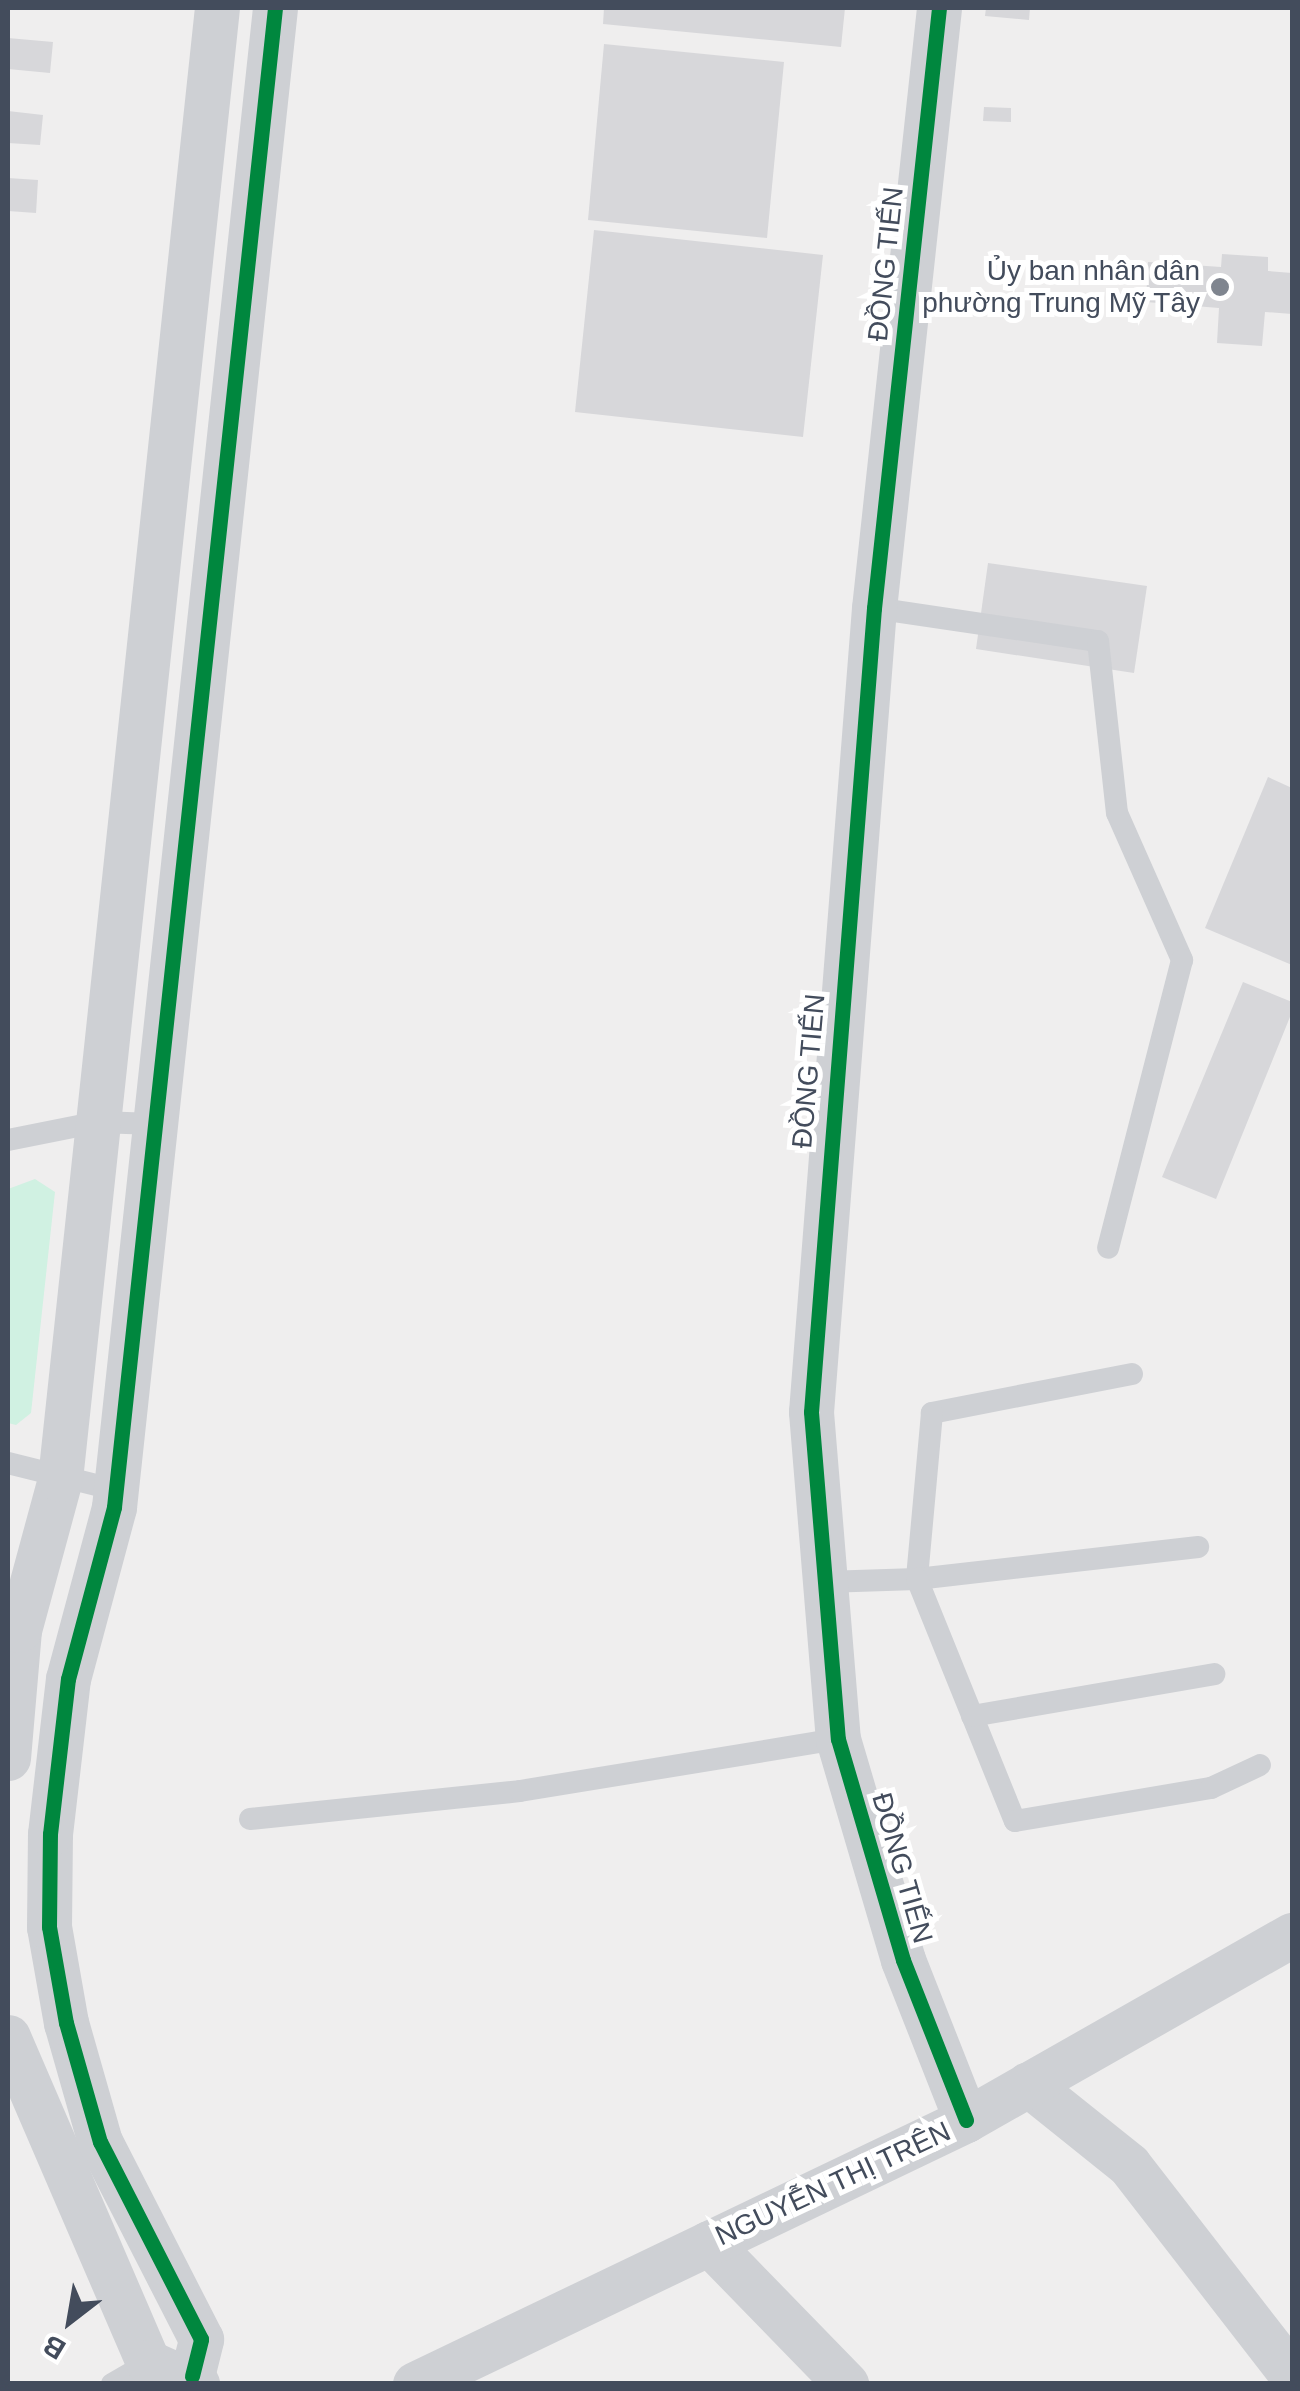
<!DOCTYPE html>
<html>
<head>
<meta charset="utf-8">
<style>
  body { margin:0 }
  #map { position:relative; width:1300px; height:2391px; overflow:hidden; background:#efeeee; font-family:Arial,sans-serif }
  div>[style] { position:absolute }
  .green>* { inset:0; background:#d0f1e2 }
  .building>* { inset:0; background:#d7d7da }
  .lane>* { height:22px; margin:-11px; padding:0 11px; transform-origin:11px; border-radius:11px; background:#ced0d4 }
  .street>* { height:45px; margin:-22.5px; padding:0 22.5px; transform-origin:22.5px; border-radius:22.5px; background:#ced0d4 }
  .cycleway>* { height:15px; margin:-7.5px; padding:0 7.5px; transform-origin:7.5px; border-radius:7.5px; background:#00873e }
  .dots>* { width:28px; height:28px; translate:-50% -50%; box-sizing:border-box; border:5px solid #fff; border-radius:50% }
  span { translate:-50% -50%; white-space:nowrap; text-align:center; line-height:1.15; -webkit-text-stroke:10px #fff; paint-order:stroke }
  .street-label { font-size:28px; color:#434c5c }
  .poi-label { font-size:28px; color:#434c5c }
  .right { translate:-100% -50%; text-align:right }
  .frame { position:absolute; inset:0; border:10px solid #434c5c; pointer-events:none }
  .north { position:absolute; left:20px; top:2271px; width:100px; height:100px; -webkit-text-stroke:8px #fff; paint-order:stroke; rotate:211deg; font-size:28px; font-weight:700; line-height:40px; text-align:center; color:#434c5c }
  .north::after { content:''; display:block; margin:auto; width:35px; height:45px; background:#434c5c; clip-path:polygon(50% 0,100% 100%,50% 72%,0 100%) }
</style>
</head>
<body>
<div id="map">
  <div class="green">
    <div style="clip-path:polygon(35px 1179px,55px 1192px,31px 1413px,16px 1425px,8px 1423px,8px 1189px)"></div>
  </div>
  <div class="building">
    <div style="clip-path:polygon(604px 8px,845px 8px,841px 47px,603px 24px)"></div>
    <div style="clip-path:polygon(986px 8px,1030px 8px,1029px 20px,985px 16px)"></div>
    <div style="clip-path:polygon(8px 38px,53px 42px,50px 73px,8px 69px)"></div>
    <div style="clip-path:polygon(604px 44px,784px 62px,767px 238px,588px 220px)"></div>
    <div style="clip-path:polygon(984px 107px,1011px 108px,1011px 122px,983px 121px)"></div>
    <div style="clip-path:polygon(8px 111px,43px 115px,40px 145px,8px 143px)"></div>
    <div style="clip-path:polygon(8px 178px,38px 180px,36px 213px,8px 211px)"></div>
    <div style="clip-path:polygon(594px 230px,823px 255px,803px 437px,575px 412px)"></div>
    <div style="clip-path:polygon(1222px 254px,1268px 257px,1268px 271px,1292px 273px,1292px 314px,1265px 312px,1262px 346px,1217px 343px,1219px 308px,1146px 302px,1148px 262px,1221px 267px)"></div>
    <div style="clip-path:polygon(988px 563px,1147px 586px,1134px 673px,976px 649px)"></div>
    <div style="clip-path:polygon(1268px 777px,1292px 788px,1292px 965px,1205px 928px)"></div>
    <div style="clip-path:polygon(1243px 982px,1292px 1002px,1292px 1012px,1216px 1199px,1162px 1177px)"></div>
  </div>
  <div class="lane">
    <div style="left:874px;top:608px;width:226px;rotate:8.4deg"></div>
    <div style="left:1098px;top:641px;width:173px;rotate:83.7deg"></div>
    <div style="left:1117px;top:813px;width:161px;rotate:66.1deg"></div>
    <div style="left:1182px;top:960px;width:297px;rotate:104.4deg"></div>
    <div style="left:8px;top:1140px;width:92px;rotate:-11.3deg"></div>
    <div style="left:98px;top:1122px;width:57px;rotate:2deg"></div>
    <div style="left:1132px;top:1374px;width:204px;rotate:169deg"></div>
    <div style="left:932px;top:1413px;width:167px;rotate:95.2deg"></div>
    <div style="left:917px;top:1579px;width:283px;rotate:-6.5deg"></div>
    <div style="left:8px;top:1463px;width:111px;rotate:14deg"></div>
    <div style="left:825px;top:1582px;width:92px;rotate:-1.9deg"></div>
    <div style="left:917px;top:1579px;width:261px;rotate:68deg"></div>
    <div style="left:1015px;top:1821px;width:199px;rotate:-9.6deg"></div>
    <div style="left:1211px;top:1788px;width:54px;rotate:-25.1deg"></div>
    <div style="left:972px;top:1716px;width:246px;rotate:-9.8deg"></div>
    <div style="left:250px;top:1819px;width:271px;rotate:-5.9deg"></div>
    <div style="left:520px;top:1791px;width:322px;rotate:-9.3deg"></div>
    <div style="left:112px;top:2384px;width:52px;rotate:-30deg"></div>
  </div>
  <div class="street">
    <div style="left:939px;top:8px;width:604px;rotate:96.18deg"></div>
    <div style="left:874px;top:608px;width:806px;rotate:94.48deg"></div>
    <div style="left:811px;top:1412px;width:328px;rotate:85.3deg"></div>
    <div style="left:838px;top:1739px;width:230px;rotate:73.6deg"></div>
    <div style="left:903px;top:1960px;width:172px;rotate:68.5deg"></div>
    <div style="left:8px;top:1758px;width:128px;rotate:-85.1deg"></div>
    <div style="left:19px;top:1630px;width:156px;rotate:-74.8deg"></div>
    <div style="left:60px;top:1479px;width:1479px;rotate:-83.91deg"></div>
    <div style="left:8px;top:2037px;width:354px;rotate:66.7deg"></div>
    <div style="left:148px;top:2362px;width:54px;rotate:24.2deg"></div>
    <div style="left:1028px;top:2084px;width:129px;rotate:38.7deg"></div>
    <div style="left:1129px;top:2165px;width:266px;rotate:52.2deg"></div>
    <div style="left:709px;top:2243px;width:197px;rotate:45.8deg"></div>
    <div style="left:192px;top:2376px;width:38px;rotate:-76deg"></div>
    <div style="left:201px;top:2339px;width:221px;rotate:-117.1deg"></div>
    <div style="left:100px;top:2142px;width:124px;rotate:-105.9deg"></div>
    <div style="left:66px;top:2023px;width:97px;rotate:-100deg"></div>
    <div style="left:49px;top:1927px;width:93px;rotate:-89.4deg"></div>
    <div style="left:50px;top:1834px;width:156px;rotate:-83.4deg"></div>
    <div style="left:68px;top:1679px;width:178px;rotate:-75deg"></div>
    <div style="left:114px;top:1507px;width:1508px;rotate:-83.87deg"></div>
    <div style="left:415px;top:2384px;width:611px;rotate:-25.6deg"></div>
    <div style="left:966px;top:2120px;width:375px;rotate:-29.6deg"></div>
  </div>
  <div class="cycleway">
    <div style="left:939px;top:8px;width:604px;rotate:96.18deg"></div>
    <div style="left:874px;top:608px;width:806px;rotate:94.48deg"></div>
    <div style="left:811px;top:1412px;width:328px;rotate:85.3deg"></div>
    <div style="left:838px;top:1739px;width:230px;rotate:73.6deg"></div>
    <div style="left:903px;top:1960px;width:172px;rotate:68.5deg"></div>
    <div style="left:192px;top:2376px;width:38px;rotate:-76deg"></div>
    <div style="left:201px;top:2339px;width:221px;rotate:-117.1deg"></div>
    <div style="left:100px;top:2142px;width:124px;rotate:-105.9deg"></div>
    <div style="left:66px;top:2023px;width:97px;rotate:-100deg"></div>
    <div style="left:49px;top:1927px;width:93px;rotate:-89.4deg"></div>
    <div style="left:50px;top:1834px;width:156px;rotate:-83.4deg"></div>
    <div style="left:68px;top:1679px;width:178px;rotate:-75deg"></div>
    <div style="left:114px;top:1507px;width:1508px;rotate:-83.87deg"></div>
  </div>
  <div class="dots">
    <div style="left:1220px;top:287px;background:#7f858f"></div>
  </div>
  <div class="street-label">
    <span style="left:886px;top:264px;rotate:-84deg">ĐỒNG TIẾN</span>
    <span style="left:809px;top:1071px;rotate:-85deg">ĐỒNG TIẾN</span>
    <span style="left:902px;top:1868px;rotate:74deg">ĐỒNG TIẾN</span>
    <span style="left:833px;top:2184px;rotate:-25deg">NGUYỄN THỊ TRÊN</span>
  </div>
  <div class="poi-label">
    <span class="right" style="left:1200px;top:287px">Ủy ban nhân dân<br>phường Trung Mỹ Tây</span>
  </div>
  <div class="frame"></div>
  <div class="north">B</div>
</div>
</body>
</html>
